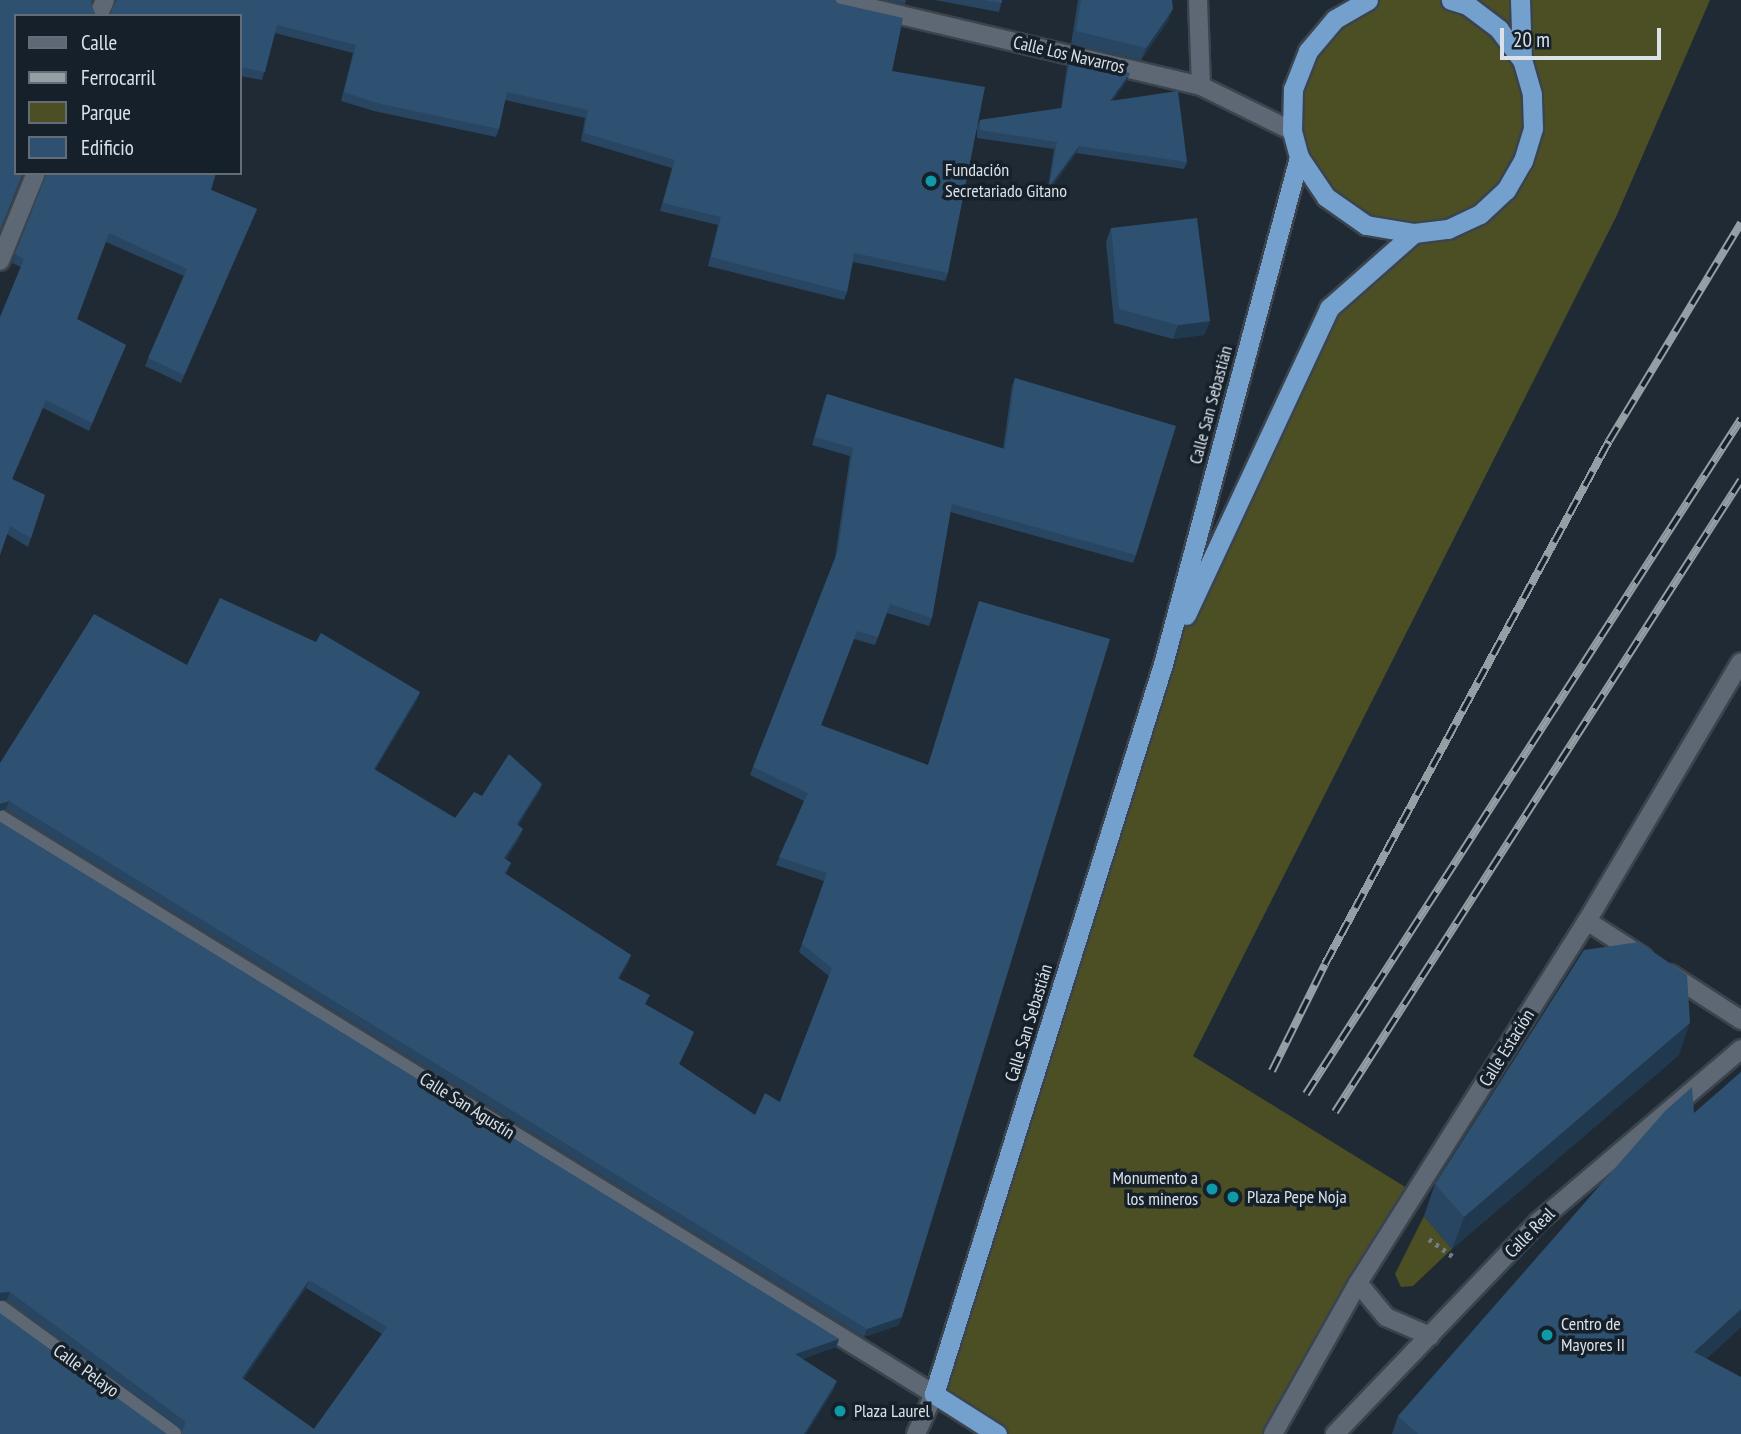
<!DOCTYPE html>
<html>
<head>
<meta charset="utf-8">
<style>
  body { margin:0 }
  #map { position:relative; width:1741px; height:1434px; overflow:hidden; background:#1f2a34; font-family:"PT Sans Narrow",sans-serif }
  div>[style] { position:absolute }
  .green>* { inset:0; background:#4b4f23 }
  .path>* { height:4.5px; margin-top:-2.25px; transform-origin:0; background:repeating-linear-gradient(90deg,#737c84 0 3.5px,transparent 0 8.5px) }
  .roads { filter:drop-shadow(2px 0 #3b444c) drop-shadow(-2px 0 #3b444c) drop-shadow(0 2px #3b444c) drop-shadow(0 -2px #3b444c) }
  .minor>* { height:18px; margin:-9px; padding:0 9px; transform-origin:9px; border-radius:9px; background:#5d6874 }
  .trunk>* { height:19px; margin:-9.5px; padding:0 9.5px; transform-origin:9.5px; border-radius:9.5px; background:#74a0ce }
  .rail>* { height:8px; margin-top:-4px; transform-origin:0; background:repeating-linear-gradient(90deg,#16202a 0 16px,#959ea5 0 32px); box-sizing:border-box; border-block:2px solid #959ea5 }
  .wall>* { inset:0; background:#284661 }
  .shaded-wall>* { inset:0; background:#21394f }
  .building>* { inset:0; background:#2f5171 }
  .dots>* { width:19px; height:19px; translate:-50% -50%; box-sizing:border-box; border:4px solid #16202a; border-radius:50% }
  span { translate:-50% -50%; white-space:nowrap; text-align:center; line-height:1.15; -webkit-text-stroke:7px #16202a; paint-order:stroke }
  .street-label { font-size:18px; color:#dae1e7 }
  .poi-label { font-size:18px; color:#dae1e7 }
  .left { translate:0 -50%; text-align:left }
  .right { translate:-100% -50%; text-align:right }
  .legend { position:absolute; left:14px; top:14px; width:228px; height:161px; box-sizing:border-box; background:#16202a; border:2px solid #646d76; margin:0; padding:9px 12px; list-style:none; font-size:21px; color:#dae1e7 }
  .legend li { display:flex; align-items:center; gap:14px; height:35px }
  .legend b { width:35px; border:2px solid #646d76 }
  .scale { position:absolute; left:1500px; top:28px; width:161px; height:32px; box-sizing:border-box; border:4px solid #dae1e7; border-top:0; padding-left:9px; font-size:21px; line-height:24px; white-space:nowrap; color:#dae1e7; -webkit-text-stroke:5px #16202a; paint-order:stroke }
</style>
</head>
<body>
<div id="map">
  <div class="green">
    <div style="clip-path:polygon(1369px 0,1710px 0,1616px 217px,1193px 1056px,1415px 1193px,1273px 1434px,997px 1434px,934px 1394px,1163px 664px,1329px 308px,1413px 234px,1366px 225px,1299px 157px,1293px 89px,1308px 51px)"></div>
    <div style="clip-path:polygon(1424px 1216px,1452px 1249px,1413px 1286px,1401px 1287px,1395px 1274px)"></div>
  </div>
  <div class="path">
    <div style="left:1429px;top:1239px;width:29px;rotate:36deg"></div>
  </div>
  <div class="roads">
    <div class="minor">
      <div style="left:837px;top:0;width:374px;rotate:13.3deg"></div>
      <div style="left:1201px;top:86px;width:102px;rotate:26.3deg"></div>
      <div style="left:1198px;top:0;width:86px;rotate:88deg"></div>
      <div style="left:98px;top:16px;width:17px;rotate:-66deg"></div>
      <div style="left:0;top:261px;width:95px;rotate:-67.8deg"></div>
      <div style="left:0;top:819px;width:1097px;rotate:31.62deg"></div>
      <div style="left:934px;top:1394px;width:44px;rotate:114.2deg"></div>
      <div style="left:1587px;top:921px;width:67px;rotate:32.7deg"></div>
      <div style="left:1670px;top:974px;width:85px;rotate:32.9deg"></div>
      <div style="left:1358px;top:1283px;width:44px;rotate:50.5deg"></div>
      <div style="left:1386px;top:1317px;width:48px;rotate:23.4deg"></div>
      <div style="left:0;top:1309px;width:213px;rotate:36deg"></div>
      <div style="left:1273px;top:1434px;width:173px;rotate:-60.6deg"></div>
      <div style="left:1358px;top:1283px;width:428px;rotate:-57.7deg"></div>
      <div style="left:1587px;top:921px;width:301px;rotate:-59.3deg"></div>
      <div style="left:1335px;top:1434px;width:294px;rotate:-46.2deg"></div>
      <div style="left:1538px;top:1222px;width:267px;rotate:-40.4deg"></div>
    </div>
    <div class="trunk">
      <div style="left:1368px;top:0;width:38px;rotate:150deg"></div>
      <div style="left:1335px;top:19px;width:42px;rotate:130.2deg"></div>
      <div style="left:1308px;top:51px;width:41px;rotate:111.5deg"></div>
      <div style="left:1293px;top:89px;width:42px;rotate:91.4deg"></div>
      <div style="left:1292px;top:131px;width:27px;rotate:75deg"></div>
      <div style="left:1299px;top:157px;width:48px;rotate:56deg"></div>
      <div style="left:1326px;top:197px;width:49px;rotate:35deg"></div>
      <div style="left:1366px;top:225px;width:49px;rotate:9.5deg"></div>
      <div style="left:1414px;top:233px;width:34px;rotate:-7deg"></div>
      <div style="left:1448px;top:229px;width:35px;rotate:-25deg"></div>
      <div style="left:1480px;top:214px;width:35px;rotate:-43deg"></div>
      <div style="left:1506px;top:190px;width:34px;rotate:-60deg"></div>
      <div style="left:1523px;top:161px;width:34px;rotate:-73deg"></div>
      <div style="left:1533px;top:128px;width:34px;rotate:-92deg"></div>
      <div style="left:1532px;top:94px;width:35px;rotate:-106deg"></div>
      <div style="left:1522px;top:60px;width:39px;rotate:-127deg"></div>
      <div style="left:1499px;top:29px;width:40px;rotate:-143deg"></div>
      <div style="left:1467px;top:5px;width:17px;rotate:-163deg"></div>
      <div style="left:1520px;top:0;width:60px;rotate:88.1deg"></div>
      <div style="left:1186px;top:615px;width:339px;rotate:-65deg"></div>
      <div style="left:1329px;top:308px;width:113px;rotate:-41.4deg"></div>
      <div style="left:997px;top:1434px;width:75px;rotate:-147.6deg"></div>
      <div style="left:934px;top:1394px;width:765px;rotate:-72.58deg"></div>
      <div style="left:1163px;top:664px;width:525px;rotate:-74.98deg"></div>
    </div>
  </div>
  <div class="rail">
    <div style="left:1272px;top:1071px;width:119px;rotate:-63.6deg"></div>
    <div style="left:1325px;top:964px;width:595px;rotate:-61.5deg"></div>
    <div style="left:1609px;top:441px;width:255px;rotate:-58.8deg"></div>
    <div style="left:1306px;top:1094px;width:803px;rotate:-57.2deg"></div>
    <div style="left:1335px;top:1112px;width:751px;rotate:-57.28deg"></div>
  </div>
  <div class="wall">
    <div style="clip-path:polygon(115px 0,835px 0,892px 71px,948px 273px,945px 281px,853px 262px,847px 292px,844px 300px,708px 266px,718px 225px,660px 211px,672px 168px,581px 141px,585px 118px,505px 100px,499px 129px,496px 137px,374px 111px,341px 101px,353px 53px,275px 33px,262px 80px,240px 76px,240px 16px,115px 3px)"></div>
    <div style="clip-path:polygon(886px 0,906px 0,905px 4px)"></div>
    <div style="clip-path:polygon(935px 0,1002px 0,999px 12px)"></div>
    <div style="clip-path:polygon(1078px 0,1172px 0,1168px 21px,1141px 60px,1071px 44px)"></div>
    <div style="clip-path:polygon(1070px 59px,1127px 80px,1113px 100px,1187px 162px,1184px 169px,1076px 153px,1047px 194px,1054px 149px,977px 138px,977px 127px,980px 120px,1061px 108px,1067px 66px)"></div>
    <div style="clip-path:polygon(47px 173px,211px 190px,257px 209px,181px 383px,145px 366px,184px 276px,106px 242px,77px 319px,126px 345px,89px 431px,43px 408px,12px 479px,45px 495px,28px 547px,7px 534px,21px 267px,12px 263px)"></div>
    <div style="clip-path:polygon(1111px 228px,1210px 321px,1204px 335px,1173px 339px,1114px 323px,1106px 242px)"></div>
    <div style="clip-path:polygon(1015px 378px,1136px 555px,1133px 563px,950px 512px,932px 618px,929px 626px,887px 613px,875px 645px,854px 639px,821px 725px,899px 1325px,864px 1337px,6px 809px,0 763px,187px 665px,420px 692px,417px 700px,375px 770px,455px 818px,482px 796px,542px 784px,539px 792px,518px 825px,520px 837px,506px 859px,511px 863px,506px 874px,631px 955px,628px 963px,619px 979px,646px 1005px,691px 1040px,679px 1064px,755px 1115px,780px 1102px,829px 976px,799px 952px,824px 881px,776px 865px,804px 801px,750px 775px,835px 558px,850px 456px,812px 445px,824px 402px,827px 394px,1003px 449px,1012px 386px)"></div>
    <div style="clip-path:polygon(evenodd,0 822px,839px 1339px,836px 1347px,802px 1359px,834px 1389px,806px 1434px,182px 1430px,7px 1300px,0 822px,306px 1288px,382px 1334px,314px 1429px,244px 1379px,306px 1288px)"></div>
    <div style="clip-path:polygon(1679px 1055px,1452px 1249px,1424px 1216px,1435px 1184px)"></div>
    <div style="clip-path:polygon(1741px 1072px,1741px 1327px,1706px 1359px,1741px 1434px,1392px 1434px,1398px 1416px)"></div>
  </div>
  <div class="shaded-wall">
    <div style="clip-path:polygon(1173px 9px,1168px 21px,1141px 60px,1146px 48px)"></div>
    <div style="clip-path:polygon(1130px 73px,1127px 80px,1107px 108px,1110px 101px)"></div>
    <div style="clip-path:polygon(1079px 146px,1076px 153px,1047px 194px,1049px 187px)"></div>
    <div style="clip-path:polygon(1210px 321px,1204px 335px,1173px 339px,1178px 325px)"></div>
    <div style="clip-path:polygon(420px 692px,417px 700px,371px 777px,374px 769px)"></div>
    <div style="clip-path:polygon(542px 784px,539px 792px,514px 832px,517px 824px)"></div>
    <div style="clip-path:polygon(9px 801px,6px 809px,0 811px,0 804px)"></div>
    <div style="clip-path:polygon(523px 829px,520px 837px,501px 866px,504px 858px)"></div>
    <div style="clip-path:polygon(631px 955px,628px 963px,615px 986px,618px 978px)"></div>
    <div style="clip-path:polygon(1690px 1023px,1679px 1055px,1452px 1249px,1464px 1217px)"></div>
    <div style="clip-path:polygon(309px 1280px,306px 1288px,239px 1386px,242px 1378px)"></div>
    <div style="clip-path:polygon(10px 1292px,7px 1300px,0 1301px,0 1293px)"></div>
    <div style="clip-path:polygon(1741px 1309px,1741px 1327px,1684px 1379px,1694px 1352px)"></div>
    <div style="clip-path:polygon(902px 1317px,899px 1325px,864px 1337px,867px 1329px)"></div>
    <div style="clip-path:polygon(839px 1339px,836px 1347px,792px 1362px,795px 1354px)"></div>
    <div style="clip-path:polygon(837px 1381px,834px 1389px,806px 1434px,804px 1434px)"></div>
  </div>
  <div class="building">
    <div style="clip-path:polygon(0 0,92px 0,91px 3px,96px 16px,16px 16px,16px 173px,23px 173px,0 230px)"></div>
    <div style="clip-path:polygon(117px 0,835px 0,837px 3px,903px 18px,892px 71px,985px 87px,948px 273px,854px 253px,847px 292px,711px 257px,721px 217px,663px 203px,675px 160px,584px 133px,588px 110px,507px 92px,499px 129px,377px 103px,344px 92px,356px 45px,277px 25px,265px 72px,240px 67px,240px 16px,109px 16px)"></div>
    <div style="clip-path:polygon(983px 0,1002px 0,1002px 3px)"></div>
    <div style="clip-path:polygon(1081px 0,1172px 0,1173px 9px,1146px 48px,1076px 31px)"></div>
    <div style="clip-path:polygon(1070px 59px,1130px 73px,1110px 101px,1178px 91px,1187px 162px,1079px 146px,1049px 187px,1057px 142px,980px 130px,980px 120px,1062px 108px)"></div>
    <div style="clip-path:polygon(47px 173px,216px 173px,211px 190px,257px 209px,184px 375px,148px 358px,187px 269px,109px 233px,77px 319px,126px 345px,92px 423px,46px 400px,12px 479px,45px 495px,31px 538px,10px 526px,0 555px,0 317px,24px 259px,15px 254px)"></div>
    <div style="clip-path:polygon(1197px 218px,1210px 321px,1178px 325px,1119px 309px,1111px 228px)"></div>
    <div style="clip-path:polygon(1015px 378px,1176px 426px,1136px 555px,952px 504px,932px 618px,890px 604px,878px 637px,857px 631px,821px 725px,928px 765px,979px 601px,1110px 639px,902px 1317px,867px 1329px,9px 801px,0 804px,0 763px,94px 614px,187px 665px,220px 598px,316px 642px,321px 633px,420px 692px,374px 769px,455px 818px,474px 792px,482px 796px,509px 754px,542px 784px,517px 824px,523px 829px,504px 858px,511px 863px,504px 873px,631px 955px,618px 978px,650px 995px,645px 1004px,694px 1032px,679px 1064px,755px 1115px,765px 1093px,780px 1102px,832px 968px,802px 944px,827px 873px,779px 857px,808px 793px,753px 767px,838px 551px,853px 448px,815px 437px,827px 394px,1005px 449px)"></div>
    <div style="clip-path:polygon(evenodd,0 822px,839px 1339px,795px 1354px,837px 1381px,804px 1434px,181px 1434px,186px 1422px,10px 1292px,0 1293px,0 822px,309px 1280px,387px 1327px,314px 1429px,242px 1378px,309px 1280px)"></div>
    <div style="clip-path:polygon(1639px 942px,1687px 975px,1690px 1023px,1464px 1217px,1435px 1184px,1584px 950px)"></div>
    <div style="clip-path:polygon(1741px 1072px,1741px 1309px,1694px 1352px,1741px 1377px,1741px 1434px,1418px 1434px,1398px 1416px,1665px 1111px,1692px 1087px,1694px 1113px)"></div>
    <div style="clip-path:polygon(0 1313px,167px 1434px,0 1434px)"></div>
  </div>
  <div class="dots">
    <div style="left:931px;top:181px;background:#0f9aa8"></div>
    <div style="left:1212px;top:1189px;background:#0f9aa8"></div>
    <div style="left:1233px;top:1197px;background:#0f9aa8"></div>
    <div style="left:1547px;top:1335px;background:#0f9aa8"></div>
    <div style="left:840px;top:1411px;background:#0f9aa8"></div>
  </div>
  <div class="street-label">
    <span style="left:1069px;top:55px;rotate:13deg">Calle Los Navarros</span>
    <span style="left:1211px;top:405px;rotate:-75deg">Calle San Sebastián</span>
    <span style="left:1029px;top:1023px;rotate:-73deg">Calle San Sebastián</span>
    <span style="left:1507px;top:1048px;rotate:-58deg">Calle Estación</span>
    <span style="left:467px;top:1106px;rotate:32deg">Calle San Agustín</span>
    <span style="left:1530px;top:1233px;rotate:-45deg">Calle Real</span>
    <span style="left:86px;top:1371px;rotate:36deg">Calle Pelayo</span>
  </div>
  <div class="poi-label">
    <span class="left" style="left:945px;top:181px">Fundación<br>Secretariado Gitano</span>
    <span class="right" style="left:1198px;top:1189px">Monumento a<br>los mineros</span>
    <span class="left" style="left:1247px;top:1197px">Plaza Pepe Noja</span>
    <span class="left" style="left:1561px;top:1335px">Centro de<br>Mayores II</span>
    <span class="left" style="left:854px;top:1411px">Plaza Laurel</span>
  </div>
  <ul class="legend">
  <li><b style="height:9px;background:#5d6874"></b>Calle</li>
  <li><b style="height:9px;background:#959ea5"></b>Ferrocarril</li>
  <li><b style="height:19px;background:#4b4f23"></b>Parque</li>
  <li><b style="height:19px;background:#2f5171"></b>Edificio</li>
  </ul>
  <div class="scale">20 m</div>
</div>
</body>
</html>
